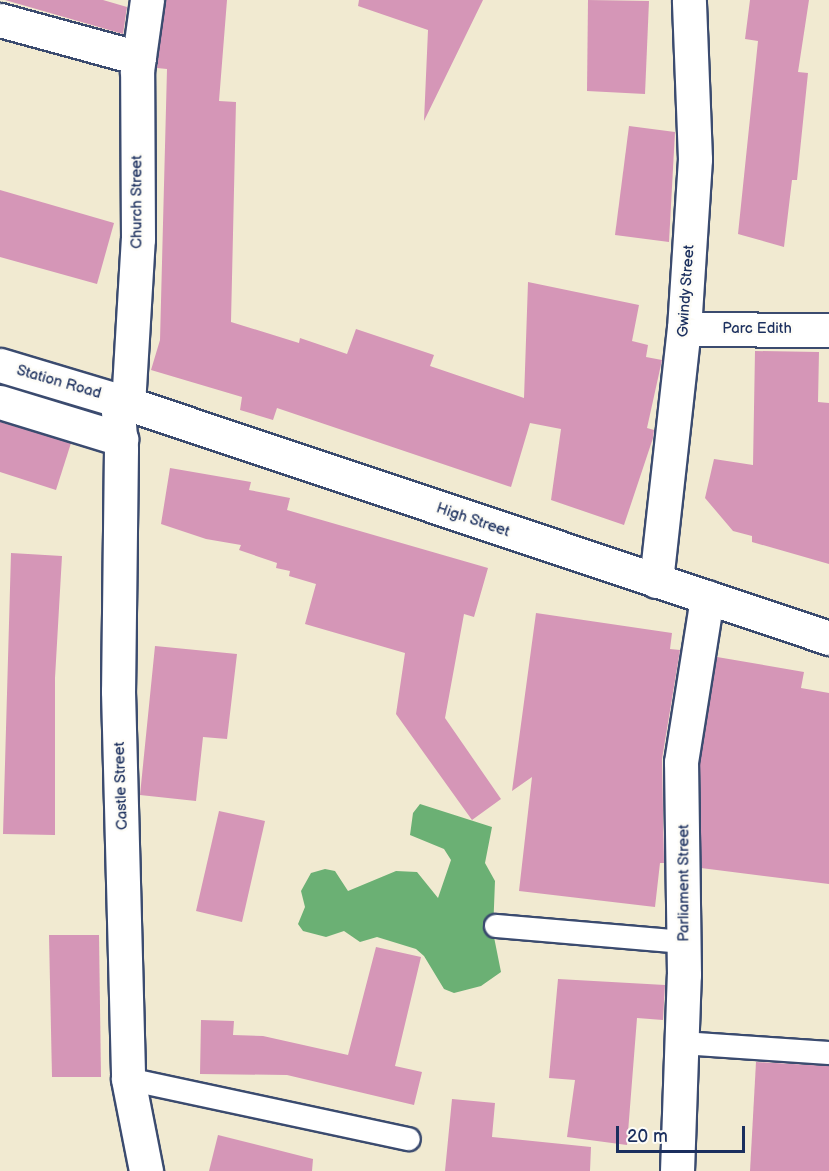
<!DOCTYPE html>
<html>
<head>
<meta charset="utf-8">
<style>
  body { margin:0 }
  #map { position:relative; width:829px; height:1171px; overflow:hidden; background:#f1ead1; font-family:"Balsamiq Sans",sans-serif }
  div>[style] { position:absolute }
  .forest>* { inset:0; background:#6bb074 }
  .building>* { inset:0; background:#d596b7 }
  .roads { filter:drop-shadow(2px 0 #3b4b6f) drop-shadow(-2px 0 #3b4b6f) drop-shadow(0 2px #3b4b6f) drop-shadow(0 -2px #3b4b6f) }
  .service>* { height:22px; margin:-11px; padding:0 11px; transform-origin:11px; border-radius:11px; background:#fff }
  .pedestrian>* { height:33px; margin:-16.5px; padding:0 16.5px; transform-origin:16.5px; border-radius:16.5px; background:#fff }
  .minor>* { height:33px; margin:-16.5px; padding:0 16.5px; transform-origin:16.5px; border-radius:16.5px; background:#fff }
  .tertiary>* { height:33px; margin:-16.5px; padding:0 16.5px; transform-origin:16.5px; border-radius:16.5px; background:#fff }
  span { translate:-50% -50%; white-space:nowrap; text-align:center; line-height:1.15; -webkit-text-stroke:5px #fdfcf7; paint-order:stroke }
  .street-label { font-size:15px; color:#1b2f5e }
  .scale { position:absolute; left:616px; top:1126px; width:129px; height:27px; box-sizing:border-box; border:3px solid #1b2f5e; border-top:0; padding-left:8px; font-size:18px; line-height:21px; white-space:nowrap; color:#1b2f5e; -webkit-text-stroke:4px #fdfcf7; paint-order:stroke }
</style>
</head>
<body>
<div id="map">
  <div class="forest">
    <div style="clip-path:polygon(420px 804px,492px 827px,485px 863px,495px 881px,493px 932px,501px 972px,481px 986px,454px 993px,444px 989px,424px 956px,416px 949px,377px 937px,360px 942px,344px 931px,326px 937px,303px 931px,298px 924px,305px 907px,301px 891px,311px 873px,325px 869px,335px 871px,348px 891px,396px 871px,417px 872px,438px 898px,451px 860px,444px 849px,410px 835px,413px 813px)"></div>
  </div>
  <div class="building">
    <div style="clip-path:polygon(5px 0,103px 0,127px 7px,123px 34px)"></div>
    <div style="clip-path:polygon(165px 0,227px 0,219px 101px,236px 102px,231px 322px,299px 343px,300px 338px,347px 354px,356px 329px,434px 355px,430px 366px,524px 398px,528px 282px,639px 305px,632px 341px,648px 345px,646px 357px,662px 360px,647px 428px,654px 430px,653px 438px,624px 525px,551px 500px,561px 429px,530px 423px,511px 487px,277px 408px,273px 420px,240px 410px,242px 397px,151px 370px,160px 340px,167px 69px,157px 68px)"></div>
    <div style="clip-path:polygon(359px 0,483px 0,424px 121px,428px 30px,358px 6px)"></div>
    <div style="clip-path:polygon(588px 0,649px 1px,645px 94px,587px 91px)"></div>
    <div style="clip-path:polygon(750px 0,809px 0,798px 72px,808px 73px,797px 180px,792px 180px,784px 247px,738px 234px,758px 41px,745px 39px)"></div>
    <div style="clip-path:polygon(629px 126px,675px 132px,669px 242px,615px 235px)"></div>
    <div style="clip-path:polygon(0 190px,114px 223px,97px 284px,0 257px)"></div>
    <div style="clip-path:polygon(755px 351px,819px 352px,818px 402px,829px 403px,829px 564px,752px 542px,752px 536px,733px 531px,705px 498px,714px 459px,753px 465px)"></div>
    <div style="clip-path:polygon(0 422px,71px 443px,56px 490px,0 472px)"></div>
    <div style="clip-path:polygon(170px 468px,251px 482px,249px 490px,290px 498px,287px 510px,488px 568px,474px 617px,464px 614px,445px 718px,501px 799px,472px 820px,396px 714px,405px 653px,305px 624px,316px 584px,289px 576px,290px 571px,276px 568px,277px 563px,239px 550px,241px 545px,206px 539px,161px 524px)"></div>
    <div style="clip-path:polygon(11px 553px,62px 556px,55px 678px,55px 835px,3px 834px)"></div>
    <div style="clip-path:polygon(536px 613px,672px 633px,670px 649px,680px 650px,662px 759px,664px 863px,660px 863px,655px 907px,519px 891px,532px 777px,512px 791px)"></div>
    <div style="clip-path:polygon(155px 646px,237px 654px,227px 739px,203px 737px,196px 801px,140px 795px)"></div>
    <div style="clip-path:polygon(717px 657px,804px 672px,801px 688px,829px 693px,829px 884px,701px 868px,700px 763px)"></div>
    <div style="clip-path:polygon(219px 811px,265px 821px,242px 922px,196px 911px)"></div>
    <div style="clip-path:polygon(49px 935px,99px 935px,101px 1077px,52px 1077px)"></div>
    <div style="clip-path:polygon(376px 947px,421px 957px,395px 1066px,422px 1072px,414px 1105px,287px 1075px,200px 1074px,201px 1020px,234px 1021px,233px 1035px,263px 1036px,348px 1055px)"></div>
    <div style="clip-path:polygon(558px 979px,665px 985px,663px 1020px,637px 1018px,627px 1145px,567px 1137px,575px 1080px,549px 1078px)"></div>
    <div style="clip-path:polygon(756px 1062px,829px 1066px,829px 1171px,750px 1171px)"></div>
    <div style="clip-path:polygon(452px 1099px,495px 1103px,492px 1137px,591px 1147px,590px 1171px,445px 1171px)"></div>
    <div style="clip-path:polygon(218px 1135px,313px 1159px,312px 1171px,209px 1171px)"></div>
  </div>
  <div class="roads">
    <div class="service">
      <div style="left:496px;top:926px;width:189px;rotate:4.9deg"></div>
      <div style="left:682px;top:1043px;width:147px;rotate:3.9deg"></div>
      <div style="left:128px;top:1079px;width:287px;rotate:12.1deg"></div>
    </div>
    <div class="pedestrian">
      <div style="left:0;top:402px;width:127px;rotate:17deg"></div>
    </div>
    <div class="minor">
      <div style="left:0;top:20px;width:144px;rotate:15.3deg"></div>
      <div style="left:684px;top:329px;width:145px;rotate:0.4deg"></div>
      <div style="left:117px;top:400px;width:49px;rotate:85.3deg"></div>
      <div style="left:121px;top:449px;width:242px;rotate:90.7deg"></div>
      <div style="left:118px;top:691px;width:388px;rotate:88.5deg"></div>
      <div style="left:128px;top:1079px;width:94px;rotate:78.9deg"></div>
      <div style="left:128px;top:405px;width:166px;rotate:-86.6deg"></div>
      <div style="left:138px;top:239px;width:168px;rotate:-90.3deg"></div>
      <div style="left:137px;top:71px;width:72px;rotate:-82deg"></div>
      <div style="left:656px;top:581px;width:254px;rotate:-83.7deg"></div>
      <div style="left:684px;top:329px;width:170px;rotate:-86.3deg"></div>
      <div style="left:695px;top:159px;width:159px;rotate:-92.2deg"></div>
      <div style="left:677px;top:1171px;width:196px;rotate:-88deg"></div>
      <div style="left:684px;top:975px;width:213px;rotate:-90.8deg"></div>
      <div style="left:681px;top:762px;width:167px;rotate:-81deg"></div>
    </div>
    <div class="tertiary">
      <div style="left:0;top:365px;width:122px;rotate:16.7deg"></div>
      <div style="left:117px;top:400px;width:751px;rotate:18.48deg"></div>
    </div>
  </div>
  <div class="street-label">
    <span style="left:137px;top:202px;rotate:-90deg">Church Street</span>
    <span style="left:686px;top:291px;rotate:-86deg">Gwindy Street</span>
    <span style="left:757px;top:329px">Parc Edith</span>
    <span style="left:59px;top:382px;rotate:16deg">Station Road</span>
    <span style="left:473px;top:520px;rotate:19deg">High Street</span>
    <span style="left:121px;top:786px;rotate:-92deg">Castle Street</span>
    <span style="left:684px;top:883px;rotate:-90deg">Parliament Street</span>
  </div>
  <div class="scale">20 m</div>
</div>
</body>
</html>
